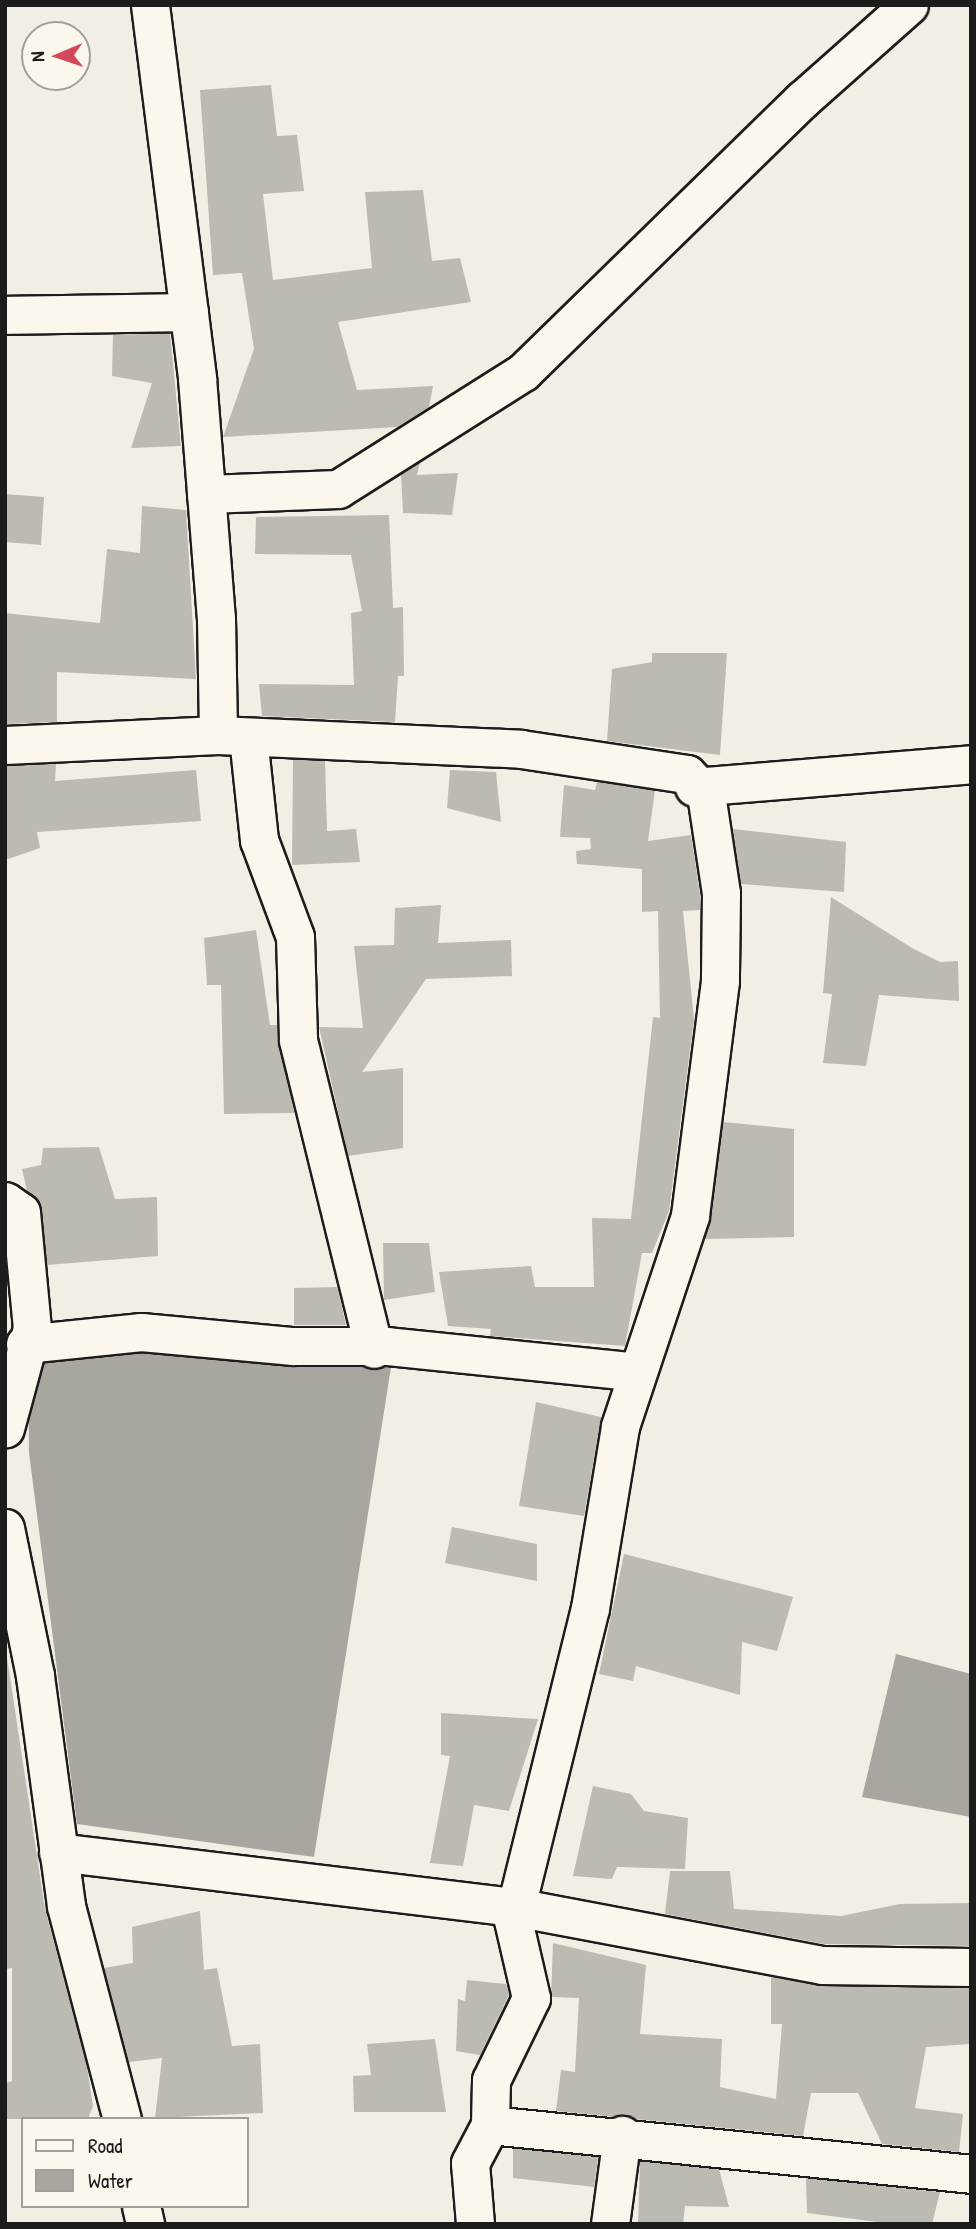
<!DOCTYPE html>
<html>
<head>
<meta charset="utf-8">
<style>
  body { margin:0 }
  #map { position:relative; width:976px; height:2229px; overflow:hidden; background:#f2eee4; font-family:"Patrick Hand",sans-serif }
  div>[style] { position:absolute }
  .water>* { inset:0; background:#a9a6a0 }
  .building>* { inset:0; background:#bdbab1 }
  .roads { filter:drop-shadow(2px 0 #1c1c1c) drop-shadow(-2px 0 #1c1c1c) drop-shadow(0 2px #1c1c1c) drop-shadow(0 -2px #1c1c1c) }
  .minor>* { height:37px; margin:-18.5px; padding:0 18.5px; transform-origin:18.5px; border-radius:18.5px; background:#fbf7ec }
  span { translate:-50% -50%; white-space:nowrap; text-align:center; line-height:1.15; -webkit-text-stroke:6px #fbf7ec; paint-order:stroke }
  .frame { position:absolute; inset:0; border:7px solid #1c1c1c; pointer-events:none }
  .legend { position:absolute; left:21px; top:2117px; width:228px; height:91px; box-sizing:border-box; background:#fbf7ec; border:2px solid #a29f99; margin:0; padding:9px 12px; list-style:none; font-size:21px; color:#1c1c1c }
  .legend li { display:flex; align-items:center; gap:14px; height:35px }
  .legend b { width:35px; border:2px solid #a29f99 }
  .north { position:absolute; left:21px; top:21px; width:70px; height:70px; box-sizing:border-box; background:#fbf7ec; border:2px solid #a29f99; border-radius:50%; rotate:268deg; font-size:19px; font-weight:700; line-height:28px; text-align:center; color:#1c1c1c }
  .north::after { content:''; display:block; margin:auto; width:24px; height:32px; background:#d1495b; clip-path:polygon(50% 0,100% 100%,50% 72%,0 100%) }
</style>
</head>
<body>
<div id="map">
  <div class="water">
    <div style="clip-path:polygon(77px 1351px,392px 1361px,314px 1857px,77px 1824px,29px 1453px,28px 1355px)"></div>
    <div style="clip-path:polygon(896px 1654px,971px 1674px,971px 1817px,862px 1797px)"></div>
  </div>
  <div class="building">
    <div style="clip-path:polygon(271px 85px,277px 136px,297px 135px,304px 191px,263px 194px,273px 280px,372px 268px,365px 192px,423px 190px,432px 261px,460px 258px,471px 302px,338px 322px,357px 390px,433px 386px,429px 407px,397px 427px,223px 437px,254px 349px,242px 273px,213px 275px,200px 90px)"></div>
    <div style="clip-path:polygon(170px 333px,181px 446px,131px 448px,152px 383px,112px 376px,113px 335px)"></div>
    <div style="clip-path:polygon(420px 462px,417px 475px,458px 473px,452px 515px,403px 513px,401px 474px)"></div>
    <div style="clip-path:polygon(5px 494px,44px 497px,41px 545px,5px 542px)"></div>
    <div style="clip-path:polygon(142px 506px,186px 510px,196px 679px,57px 672px,57px 722px,5px 724px,5px 613px,100px 623px,107px 549px,140px 553px)"></div>
    <div style="clip-path:polygon(389px 515px,393px 608px,403px 607px,404px 676px,398px 676px,395px 722px,262px 716px,259px 684px,354px 685px,351px 613px,362px 611px,351px 555px,255px 554px,256px 517px)"></div>
    <div style="clip-path:polygon(652px 653px,727px 653px,720px 755px,607px 741px,612px 669px,652px 662px)"></div>
    <div style="clip-path:polygon(293px 759px,325px 761px,327px 831px,356px 829px,360px 862px,292px 865px)"></div>
    <div style="clip-path:polygon(56px 764px,55px 781px,196px 770px,201px 821px,37px 832px,40px 848px,5px 860px,5px 766px)"></div>
    <div style="clip-path:polygon(450px 770px,496px 772px,501px 822px,447px 808px)"></div>
    <div style="clip-path:polygon(597px 782px,655px 790px,648px 841px,691px 835px,700px 894px,700px 910px,683px 911px,694px 1019px,669px 1211px,652px 1253px,642px 1253px,625px 1346px,490px 1336px,491px 1329px,448px 1326px,439px 1272px,531px 1266px,535px 1287px,594px 1287px,592px 1218px,631px 1219px,653px 1017px,660px 1018px,658px 911px,642px 912px,642px 869px,577px 864px,576px 851px,591px 849px,590px 838px,560px 837px,564px 785px,595px 790px)"></div>
    <div style="clip-path:polygon(733px 829px,846px 842px,844px 892px,741px 884px)"></div>
    <div style="clip-path:polygon(831px 897px,912px 948px,940px 962px,958px 961px,959px 1001px,879px 995px,866px 1066px,823px 1063px,832px 994px,823px 993px)"></div>
    <div style="clip-path:polygon(441px 905px,438px 943px,511px 940px,512px 976px,426px 979px,362px 1072px,403px 1068px,403px 1148px,348px 1156px,319px 1027px,363px 1028px,354px 946px,394px 945px,395px 908px)"></div>
    <div style="clip-path:polygon(256px 930px,270px 1025px,277px 1025px,294px 1113px,224px 1114px,221px 985px,207px 985px,204px 938px)"></div>
    <div style="clip-path:polygon(723px 1122px,794px 1129px,794px 1237px,705px 1239px)"></div>
    <div style="clip-path:polygon(99px 1147px,115px 1199px,157px 1197px,158px 1256px,47px 1265px,42px 1209px,27px 1191px,22px 1169px,41px 1165px,43px 1148px)"></div>
    <div style="clip-path:polygon(383px 1243px,429px 1243px,435px 1292px,384px 1300px)"></div>
    <div style="clip-path:polygon(337px 1287px,346px 1325px,294px 1325px,294px 1288px)"></div>
    <div style="clip-path:polygon(536px 1402px,601px 1417px,584px 1516px,519px 1506px)"></div>
    <div style="clip-path:polygon(452px 1527px,537px 1544px,537px 1581px,445px 1563px)"></div>
    <div style="clip-path:polygon(624px 1554px,793px 1597px,777px 1651px,742px 1642px,740px 1695px,636px 1666px,633px 1681px,599px 1674px)"></div>
    <div style="clip-path:polygon(5px 1644px,45px 1909px,87px 2067px,93px 2106px,88px 2119px,5px 2119px,5px 2083px,12px 2081px,12px 1968px,5px 1969px)"></div>
    <div style="clip-path:polygon(441px 1713px,538px 1719px,509px 1811px,474px 1805px,463px 1866px,430px 1863px,450px 1756px,441px 1755px)"></div>
    <div style="clip-path:polygon(593px 1786px,631px 1794px,644px 1811px,688px 1818px,685px 1869px,617px 1867px,612px 1879px,573px 1876px)"></div>
    <div style="clip-path:polygon(670px 1871px,730px 1871px,734px 1909px,841px 1916px,900px 1904px,971px 1903px,971px 1946px,824px 1944px,665px 1914px)"></div>
    <div style="clip-path:polygon(200px 1911px,204px 1970px,217px 1968px,232px 2046px,260px 2044px,263px 2113px,155px 2118px,162px 2058px,129px 2062px,104px 1968px,133px 1963px,132px 1927px)"></div>
    <div style="clip-path:polygon(553px 1943px,646px 1965px,640px 2034px,722px 2039px,720px 2087px,776px 2099px,782px 2024px,771px 2024px,771px 1977px,822px 1986px,971px 1988px,971px 2044px,926px 2047px,915px 2108px,963px 2114px,959px 2152px,882px 2144px,858px 2093px,811px 2093px,803px 2136px,556px 2111px,561px 2070px,575px 2072px,579px 1998px,551px 1997px)"></div>
    <div style="clip-path:polygon(467px 1980px,506px 1984px,509px 1995px,480px 2055px,456px 2051px,458px 1999px,465px 2001px)"></div>
    <div style="clip-path:polygon(435px 2039px,446px 2112px,354px 2112px,353px 2076px,371px 2075px,367px 2044px)"></div>
    <div style="clip-path:polygon(513px 2148px,598px 2157px,594px 2187px,513px 2178px)"></div>
    <div style="clip-path:polygon(640px 2161px,719px 2169px,729px 2207px,685px 2206px,683px 2224px,638px 2224px)"></div>
    <div style="clip-path:polygon(806px 2178px,940px 2192px,932px 2224px,893px 2224px,807px 2213px)"></div>
  </div>
  <div class="roads">
    <div class="minor">
      <div style="left:150px;top:5px;width:376px;rotate:82.8deg"></div>
      <div style="left:197px;top:378px;width:241px;rotate:85.5deg"></div>
      <div style="left:216px;top:618px;width:117px;rotate:89deg"></div>
      <div style="left:5px;top:315px;width:184px;rotate:-0.9deg"></div>
      <div style="left:206px;top:494px;width:132px;rotate:-2.2deg"></div>
      <div style="left:338px;top:489px;width:219px;rotate:-32.3deg"></div>
      <div style="left:523px;top:372px;width:390px;rotate:-44.3deg"></div>
      <div style="left:802px;top:100px;width:143px;rotate:-41.6deg"></div>
      <div style="left:248px;top:737px;width:104px;rotate:83.9deg"></div>
      <div style="left:259px;top:840px;width:103px;rotate:69.6deg"></div>
      <div style="left:295px;top:937px;width:103px;rotate:88.3deg"></div>
      <div style="left:298px;top:1040px;width:318px;rotate:76.2deg"></div>
      <div style="left:5px;top:745px;width:213px;rotate:-2.7deg"></div>
      <div style="left:218px;top:735px;width:303px;rotate:2.6deg"></div>
      <div style="left:521px;top:749px;width:168px;rotate:8.6deg"></div>
      <div style="left:687px;top:774px;width:28px;rotate:46deg"></div>
      <div style="left:706px;top:794px;width:100px;rotate:81.4deg"></div>
      <div style="left:721px;top:893px;width:88px;rotate:90.7deg"></div>
      <div style="left:720px;top:981px;width:237px;rotate:97.3deg"></div>
      <div style="left:690px;top:1216px;width:222px;rotate:108.4deg"></div>
      <div style="left:620px;top:1427px;width:183px;rotate:99.4deg"></div>
      <div style="left:590px;top:1608px;width:321px;rotate:103.9deg"></div>
      <div style="left:513px;top:1920px;width:80px;rotate:77deg"></div>
      <div style="left:531px;top:1998px;width:91px;rotate:116deg"></div>
      <div style="left:491px;top:2080px;width:45px;rotate:91.3deg"></div>
      <div style="left:490px;top:2125px;width:43px;rotate:117.8deg"></div>
      <div style="left:470px;top:2163px;width:61px;rotate:85.3deg"></div>
      <div style="left:694px;top:787px;width:278px;rotate:-4.7deg"></div>
      <div style="left:5px;top:1201px;width:19px;rotate:35deg"></div>
      <div style="left:21px;top:1212px;width:117px;rotate:84.6deg"></div>
      <div style="left:32px;top:1328px;width:104px;rotate:105.1deg"></div>
      <div style="left:25px;top:1344px;width:117px;rotate:-5.9deg"></div>
      <div style="left:141px;top:1332px;width:153px;rotate:5.3deg"></div>
      <div style="left:293px;top:1346px;width:94px"></div>
      <div style="left:387px;top:1346px;width:251px;rotate:5.9deg"></div>
      <div style="left:5px;top:1528px;width:151px;rotate:78.5deg"></div>
      <div style="left:35px;top:1676px;width:232px;rotate:82.3deg"></div>
      <div style="left:66px;top:1906px;width:220px;rotate:75.3deg"></div>
      <div style="left:58px;top:1852px;width:460px;rotate:6.9deg"></div>
      <div style="left:515px;top:1907px;width:312px;rotate:10.7deg"></div>
      <div style="left:822px;top:1965px;width:149px;rotate:0.8deg"></div>
      <div style="left:490px;top:2125px;width:483px;rotate:5.8deg"></div>
      <div style="left:141px;top:2206px;width:18px;rotate:77deg"></div>
      <div style="left:610px;top:2224px;width:90px;rotate:-82.3deg"></div>
    </div>
  </div>
  <div class="frame"></div>
  <ul class="legend">
  <li><b style="height:9px;background:#fbf7ec"></b>Road</li>
  <li><b style="height:19px;background:#a9a6a0"></b>Water</li>
  </ul>
  <div class="north">N</div>
</div>
</body>
</html>
